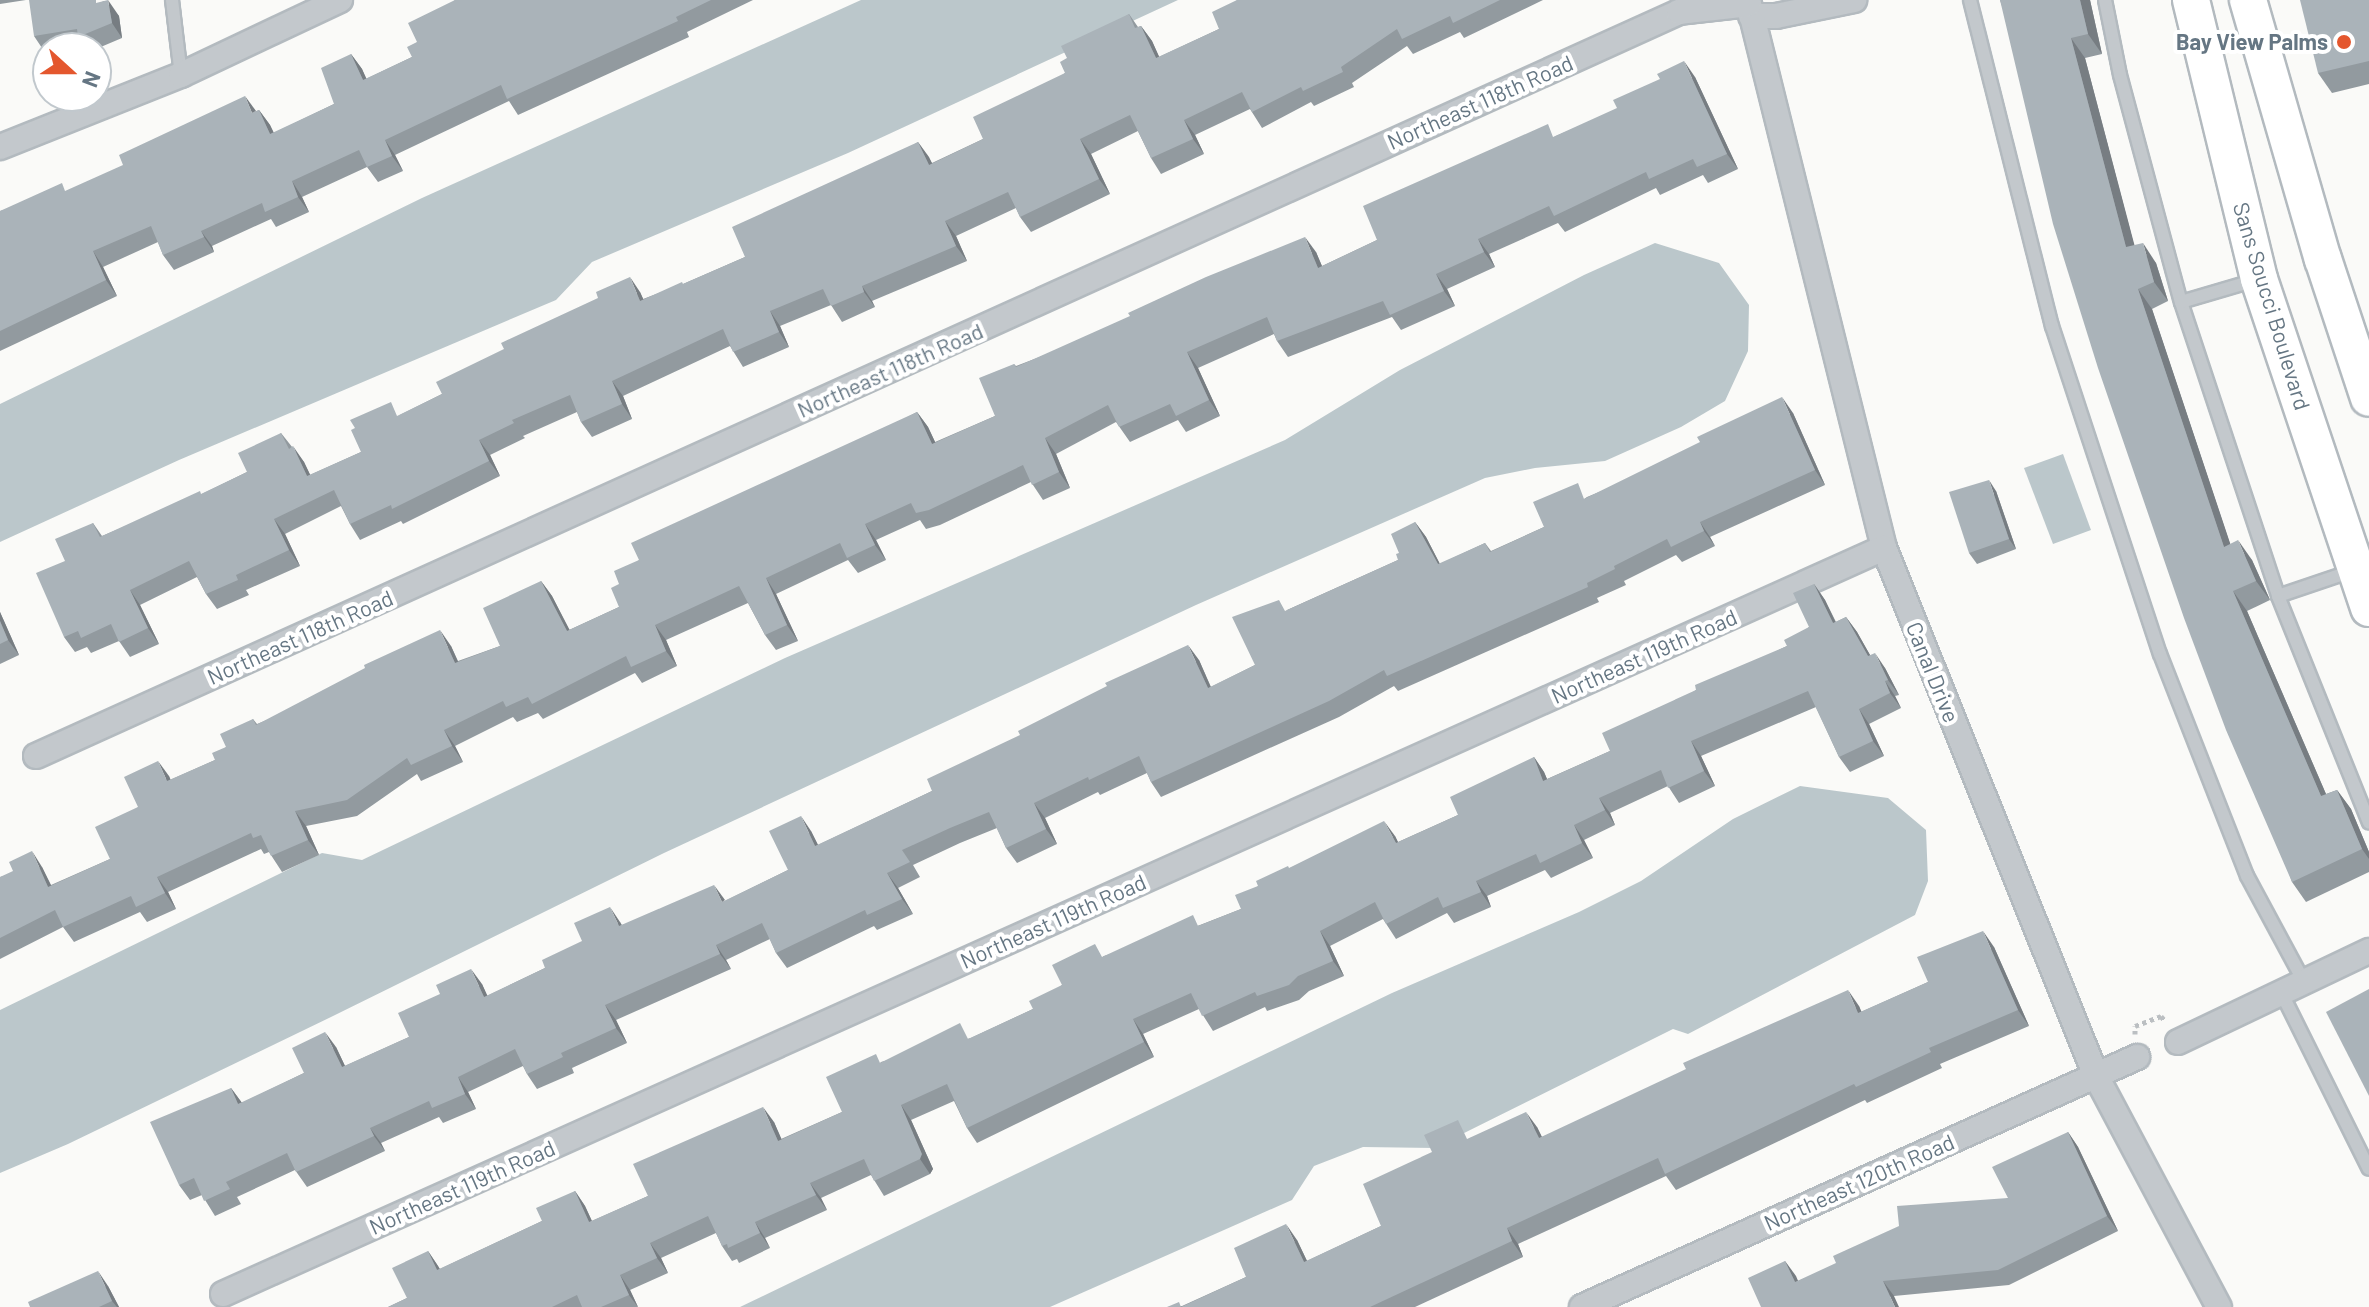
<!DOCTYPE html>
<html>
<head>
<meta charset="utf-8">
<style>
  body { margin:0 }
  #map { position:relative; width:2369px; height:1307px; overflow:hidden; background:#fafaf8; font-family:Barlow,sans-serif }
  div>[style] { position:absolute }
  .water>* { inset:0; background:#bbc7cb }
  .path>* { height:5px; margin-top:-2.5px; transform-origin:0; background:repeating-linear-gradient(90deg,#bbbfc2 0 4px,transparent 0 8px) }
  .roads { filter:drop-shadow(2px 0 #b3babf) drop-shadow(-2px 0 #b3babf) drop-shadow(0 2px #b3babf) drop-shadow(0 -2px #b3babf) }
  .lane>* { height:12px; margin:-6px; padding:0 6px; transform-origin:6px; border-radius:6px; background:#c3c8cc }
  .street>* { height:24px; margin:-12px; padding:0 12px; transform-origin:12px; border-radius:12px; background:#c3c8cc }
  .secondary>* { height:36px; margin:-18px; padding:0 18px; transform-origin:18px; border-radius:18px; background:#fff }
  .wall>* { inset:0; background:#929a9f }
  .shaded-wall>* { inset:0; background:#777d82 }
  .building>* { inset:0; background:#aab3b9 }
  .dots>* { width:22px; height:22px; translate:-50% -50%; box-sizing:border-box; border:4px solid #fff; border-radius:50% }
  span { translate:-50% -50%; white-space:nowrap; text-align:center; line-height:1.15; -webkit-text-stroke:8px #fff; paint-order:stroke }
  .poi-label { font-size:22px; color:#657683; font-weight:700 }
  .right { translate:-100% -50%; text-align:right }
  .street-label { font-size:22px; color:#657683 }
  .north { position:absolute; left:32px; top:32px; width:80px; height:80px; box-sizing:border-box; background:#fff; border:2px solid #c1c8cd; border-radius:50%; rotate:111deg; font-size:22px; font-weight:700; line-height:32px; text-align:center; color:#657683 }
  .north::after { content:''; display:block; margin:auto; width:28px; height:36px; background:#e4572e; clip-path:polygon(50% 0,100% 100%,50% 72%,0 100%) }
</style>
</head>
<body>
<div id="map">
  <div class="water">
    <div style="clip-path:polygon(861px 0,1178px 0,848px 153px,592px 262px,556px 300px,179px 460px,0 542px,0 404px,422px 198px)"></div>
    <div style="clip-path:polygon(1655px 243px,1719px 263px,1749px 305px,1748px 351px,1725px 401px,1681px 427px,1605px 461px,1535px 468px,1485px 478px,1196px 605px,664px 853px,331px 1017px,68px 1144px,0 1173px,0 1010px,322px 853px,362px 860px,785px 658px,1285px 440px,1400px 370px,1584px 275px)"></div>
    <div style="clip-path:polygon(2063px 454px,2091px 530px,2053px 544px,2024px 468px)"></div>
    <div style="clip-path:polygon(1800px 786px,1888px 798px,1926px 830px,1928px 881px,1915px 915px,1688px 1034px,1673px 1029px,1434px 1148px,1363px 1147px,1314px 1166px,1292px 1200px,1050px 1307px,740px 1307px,1392px 993px,1579px 912px,1641px 881px,1733px 819px)"></div>
  </div>
  <div class="path">
    <div style="left:2135px;top:1034px;width:8px;rotate:-90deg"></div>
    <div style="left:2135px;top:1026px;width:28px;rotate:-21deg"></div>
    <div style="left:2161px;top:1016px;width:6px;rotate:51deg"></div>
  </div>
  <div class="roads">
    <div class="lane">
      <div style="left:172px;top:0;width:76px;rotate:83.2deg"></div>
      <div style="left:1970px;top:0;width:336px;rotate:75.9deg"></div>
      <div style="left:2052px;top:326px;width:345px;rotate:71.8deg"></div>
      <div style="left:2160px;top:654px;width:238px;rotate:68.6deg"></div>
      <div style="left:2247px;top:876px;width:120px;rotate:61.7deg"></div>
      <div style="left:2105px;top:0;width:76px;rotate:78.7deg"></div>
      <div style="left:2120px;top:75px;width:235px;rotate:75deg"></div>
      <div style="left:2181px;top:302px;width:310px;rotate:71.7deg"></div>
      <div style="left:2278px;top:596px;width:244px;rotate:68.1deg"></div>
      <div style="left:2181px;top:302px;width:78px;rotate:-16.3deg"></div>
      <div style="left:2278px;top:596px;width:78px;rotate:-18.7deg"></div>
      <div style="left:2282px;top:994px;width:195px;rotate:63.6deg"></div>
    </div>
    <div class="street">
      <div style="left:1748px;top:0;width:565px;rotate:76.06deg"></div>
      <div style="left:1884px;top:548px;width:569px;rotate:68.12deg"></div>
      <div style="left:2096px;top:1076px;width:262px;rotate:62deg"></div>
      <div style="left:1751px;top:16px;width:25px"></div>
      <div style="left:1776px;top:16px;width:80px;rotate:-11.6deg"></div>
      <div style="left:0;top:147px;width:195px;rotate:-21.7deg"></div>
      <div style="left:181px;top:75px;width:176px;rotate:-25.3deg"></div>
      <div style="left:36px;top:756px;width:1804px;rotate:-24.36deg"></div>
      <div style="left:1679px;top:12px;width:70px;rotate:-6.5deg"></div>
      <div style="left:2178px;top:1042px;width:212px;rotate:-25.5deg"></div>
      <div style="left:223px;top:1294px;width:1821px;rotate:-24.19deg"></div>
      <div style="left:1582px;top:1307px;width:609px;rotate:-24.25deg"></div>
    </div>
    <div class="secondary">
      <div style="left:2191px;top:0;width:287px;rotate:76.3deg"></div>
      <div style="left:2259px;top:279px;width:347px;rotate:71.5deg"></div>
      <div style="left:2248px;top:0;width:270px;rotate:73.9deg"></div>
      <div style="left:2323px;top:259px;width:146px;rotate:71.7deg"></div>
    </div>
  </div>
  <div class="wall">
    <div style="clip-path:polygon(0 0,26px 0,0 4px)"></div>
    <div style="clip-path:polygon(455px 0,753px 0,687px 32px,689px 37px,518px 115px,509px 101px,395px 155px,403px 171px,378px 182px,367px 167px,302px 197px,309px 212px,276px 227px,271px 219px,212px 246px,214px 252px,174px 270px,163px 255px,158px 242px,103px 267px,117px 296px,0 351px,0 211px,67px 191px,259px 110px,270px 125px,274px 133px,334px 104px,351px 54px,362px 69px,366px 79px,412px 57px,417px 42px)"></div>
    <div style="clip-path:polygon(1237px 0,1543px 0,1464px 38px,1460px 32px,1413px 54px,1407px 46px,1352px 83px,1354px 87px,1314px 106px,1311px 102px,1262px 128px,1250px 109px,1195px 135px,1204px 154px,1161px 174px,1151px 158px,1138px 131px,1091px 154px,1110px 194px,1031px 232px,1020px 217px,1016px 208px,956px 236px,967px 261px,872px 301px,875px 307px,842px 322px,831px 305px,780px 326px,789px 347px,743px 367px,730px 346px,623px 396px,632px 419px,592px 437px,581px 422px,577px 412px,523px 436px,525px 438px,490px 455px,500px 476px,403px 524px,401px 521px,360px 540px,350px 524px,341px 506px,285px 534px,300px 566px,246px 590px,249px 595px,217px 609px,206px 594px,197px 577px,140px 605px,159px 644px,130px 657px,119px 641px,91px 653px,87px 647px,75px 652px,64px 637px,65px 561px,93px 523px,102px 536px,202px 494px,247px 472px,281px 433px,304px 462px,310px 475px,361px 452px,400px 415px,442px 394px,640px 292px,643px 299px,683px 284px,745px 257px,918px 142px,932px 163px,983px 139px,1065px 73px,1067px 58px,1129px 14px,1138px 27px,1141px 26px,1152px 41px,1159px 57px,1219px 29px)"></div>
    <div style="clip-path:polygon(2000px 0,2090px 0,2102px 54px,2085px 58px,2134px 245px,2156px 263px,2168px 301px,2152px 309px,2230px 544px,2252px 560px,2270px 600px,2247px 611px,2326px 794px,2337px 790px,2351px 809px,2369px 852px,2369px 872px,2306px 902px,2292px 882px)"></div>
    <div style="clip-path:polygon(2369px 0,2369px 84px,2332px 93px,2318px 73px)"></div>
    <div style="clip-path:polygon(104px 1px,119px 16px,122px 38px,96px 49px,96px 48px,86px 48px,84px 45px,65px 48px,48px 48px,48px 50px,44px 51px,34px 36px)"></div>
    <div style="clip-path:polygon(1695px 77px,1738px 169px,1708px 183px,1703px 175px,1660px 195px,1656px 188px,1565px 232px,1558px 223px,1489px 254px,1495px 267px,1447px 289px,1455px 306px,1401px 330px,1392px 317px,1288px 357px,1277px 341px,1274px 334px,1198px 368px,1220px 416px,1186px 432px,1178px 420px,1130px 442px,1116px 422px,1056px 454px,1070px 488px,1043px 500px,1031px 482px,940px 525px,926px 529px,920px 520px,876px 540px,886px 560px,858px 573px,848px 560px,776px 594px,798px 641px,776px 650px,765px 635px,748px 603px,666px 640px,677px 666px,642px 683px,635px 673px,543px 719px,538px 713px,517px 722px,513px 717px,455px 746px,463px 762px,421px 781px,417px 774px,357px 816px,306px 826px,319px 855px,282px 872px,269px 852px,264px 854px,261px 849px,168px 892px,176px 909px,147px 922px,140px 912px,74px 942px,63px 927px,0 959px,0 877px,42px 867px,51px 885px,110px 859px,138px 807px,169px 776px,170px 780px,215px 760px,226px 747px,253px 719px,257px 724px,451px 646px,458px 661px,500px 646px,541px 581px,552px 596px,569px 630px,619px 607px,619px 584px,639px 560px,917px 412px,928px 427px,935px 442px,995px 416px,1014px 364px,1016px 366px,1316px 252px,1322px 266px,1377px 240px,1556px 136px)"></div>
    <div style="clip-path:polygon(1793px 413px,1825px 485px,1710px 537px,1715px 546px,1682px 562px,1676px 555px,1624px 581px,1626px 585px,1597px 598px,1599px 602px,1398px 691px,1394px 686px,1339px 717px,1161px 797px,1151px 782px,1147px 773px,1100px 795px,1098px 792px,1045px 818px,1057px 844px,1017px 863px,1006px 848px,997px 828px,960px 843px,913px 865px,920px 877px,898px 888px,913px 914px,877px 930px,874px 926px,787px 968px,776px 953px,770px 939px,726px 960px,731px 969px,616px 1020px,627px 1043px,572px 1068px,574px 1073px,537px 1089px,527px 1074px,523px 1066px,468px 1092px,476px 1109px,443px 1123px,439px 1117px,381px 1143px,385px 1151px,307px 1187px,295px 1170px,237px 1197px,241px 1204px,215px 1216px,202px 1195px,190px 1200px,179px 1185px,231px 1088px,242px 1103px,304px 1073px,336px 1047px,345px 1066px,409px 1037px,482px 984px,487px 996px,545px 968px,620px 922px,622px 925px,725px 901px,788px 870px,811px 831px,818px 845px,932px 791px,1199px 660px,1211px 687px,1255px 665px,1287px 610px,1398px 560px,1399px 553px,1415px 522px,1426px 537px,1440px 564px,1485px 543px,1491px 551px,1544px 527px,1587px 497px)"></div>
    <div style="clip-path:polygon(1996px 491px,2016px 549px,1977px 564px,1969px 553px)"></div>
    <div style="clip-path:polygon(1814px 584px,1825px 600px,1836px 622px,1846px 617px,1857px 632px,1870px 655px,1885px 668px,1899px 695px,1895px 696px,1901px 708px,1869px 724px,1884px 756px,1850px 772px,1839px 757px,1816px 707px,1701px 756px,1715px 786px,1679px 803px,1668px 786px,1610px 813px,1615px 825px,1584px 840px,1593px 858px,1551px 878px,1545px 870px,1487px 896px,1491px 907px,1454px 923px,1447px 913px,1396px 939px,1383px 919px,1330px 946px,1344px 976px,1309px 991px,1299px 1000px,1267px 1011px,1265px 1007px,1213px 1031px,1199px 1009px,1143px 1034px,1154px 1057px,977px 1143px,967px 1128px,954px 1101px,911px 1120px,933px 1169px,930px 1174px,884px 1196px,871px 1175px,821px 1198px,827px 1210px,765px 1238px,770px 1248px,739px 1263px,737px 1259px,732px 1261px,722px 1246px,716px 1233px,661px 1258px,668px 1273px,630px 1290px,638px 1307px,388px 1307px,407px 1298px,428px 1251px,440px 1269px,542px 1221px,575px 1191px,585px 1206px,592px 1221px,648px 1196px,774px 1122px,781px 1139px,842px 1112px,881px 1062px,971px 1038px,1033px 1009px,1062px 985px,1104px 956px,1200px 925px,1241px 909px,1258px 886px,1290px 868px,1395px 836px,1398px 842px,1458px 815px,1534px 757px,1544px 772px,1547px 779px,1610px 751px,1696px 690px,1787px 646px,1809px 627px)"></div>
    <div style="clip-path:polygon(0 612px,19px 655px,0 664px)"></div>
    <div style="clip-path:polygon(1994px 947px,2029px 1026px,1940px 1064px,1942px 1068px,1867px 1103px,1865px 1100px,1676px 1190px,1666px 1176px,1518px 1244px,1523px 1257px,1415px 1307px,1167px 1307px,1182px 1306px,1246px 1277px,1297px 1240px,1307px 1261px,1381px 1226px,1470px 1138px,1537px 1127px,1542px 1137px,1859px 1006px,1861px 1012px,1928px 982px)"></div>
    <div style="clip-path:polygon(2068px 1132px,2078px 1147px,2118px 1231px,2009px 1285px,1894px 1296px,1761px 1307px,1785px 1261px,1798px 1281px,2008px 1198px)"></div>
    <div style="clip-path:polygon(108px 1286px,119px 1307px,30px 1307px)"></div>
  </div>
  <div class="shaded-wall">
    <div style="clip-path:polygon(108px 0,119px 16px,122px 38px,112px 23px)"></div>
    <div style="clip-path:polygon(2080px 0,2090px 0,2102px 54px,2088px 34px)"></div>
    <div style="clip-path:polygon(1141px 26px,1152px 41px,1167px 74px,1156px 58px)"></div>
    <div style="clip-path:polygon(2071px 38px,2085px 58px,2140px 266px,2126px 247px)"></div>
    <div style="clip-path:polygon(351px 54px,362px 69px,374px 95px,363px 80px)"></div>
    <div style="clip-path:polygon(1684px 61px,1695px 77px,1738px 169px,1727px 154px)"></div>
    <div style="clip-path:polygon(245px 96px,256px 111px,252px 113px)"></div>
    <div style="clip-path:polygon(259px 110px,270px 125px,281px 149px,270px 134px)"></div>
    <div style="clip-path:polygon(1184px 120px,1195px 135px,1204px 154px,1193px 139px)"></div>
    <div style="clip-path:polygon(1080px 139px,1091px 154px,1110px 194px,1099px 179px)"></div>
    <div style="clip-path:polygon(385px 140px,395px 155px,403px 171px,392px 156px)"></div>
    <div style="clip-path:polygon(918px 142px,929px 157px,940px 180px,929px 165px)"></div>
    <div style="clip-path:polygon(292px 181px,302px 197px,309px 212px,298px 197px)"></div>
    <div style="clip-path:polygon(945px 221px,956px 236px,967px 261px,956px 246px)"></div>
    <div style="clip-path:polygon(201px 231px,212px 246px,214px 252px,204px 237px)"></div>
    <div style="clip-path:polygon(1305px 237px,1316px 252px,1329px 283px,1318px 268px)"></div>
    <div style="clip-path:polygon(1478px 239px,1489px 254px,1495px 267px,1484px 252px)"></div>
    <div style="clip-path:polygon(2143px 243px,2156px 263px,2168px 301px,2154px 282px)"></div>
    <div style="clip-path:polygon(93px 251px,103px 267px,117px 296px,106px 280px)"></div>
    <div style="clip-path:polygon(1436px 274px,1447px 289px,1455px 306px,1444px 291px)"></div>
    <div style="clip-path:polygon(630px 277px,640px 292px,651px 316px,640px 301px)"></div>
    <div style="clip-path:polygon(862px 286px,872px 301px,875px 307px,864px 292px)"></div>
    <div style="clip-path:polygon(2138px 289px,2152px 309px,2238px 567px,2224px 547px)"></div>
    <div style="clip-path:polygon(770px 311px,780px 326px,789px 347px,779px 332px)"></div>
    <div style="clip-path:polygon(1187px 352px,1198px 368px,1220px 416px,1209px 400px)"></div>
    <div style="clip-path:polygon(612px 381px,623px 396px,632px 419px,622px 404px)"></div>
    <div style="clip-path:polygon(1782px 397px,1793px 413px,1825px 485px,1815px 470px)"></div>
    <div style="clip-path:polygon(917px 412px,928px 427px,943px 459px,932px 444px)"></div>
    <div style="clip-path:polygon(1045px 438px,1056px 454px,1070px 488px,1059px 472px)"></div>
    <div style="clip-path:polygon(479px 440px,490px 455px,500px 476px,489px 461px)"></div>
    <div style="clip-path:polygon(293px 446px,304px 462px,318px 491px,307px 476px)"></div>
    <div style="clip-path:polygon(1989px 480px,1996px 491px,2016px 549px,2009px 539px)"></div>
    <div style="clip-path:polygon(274px 519px,285px 534px,300px 566px,289px 550px)"></div>
    <div style="clip-path:polygon(1415px 522px,1426px 537px,1448px 580px,1438px 564px)"></div>
    <div style="clip-path:polygon(1700px 522px,1710px 537px,1715px 546px,1704px 531px)"></div>
    <div style="clip-path:polygon(865px 524px,876px 540px,886px 560px,875px 545px)"></div>
    <div style="clip-path:polygon(2238px 540px,2252px 560px,2270px 600px,2256px 581px)"></div>
    <div style="clip-path:polygon(766px 578px,776px 594px,798px 641px,787px 625px)"></div>
    <div style="clip-path:polygon(541px 581px,552px 596px,578px 646px,567px 631px)"></div>
    <div style="clip-path:polygon(1814px 584px,1825px 600px,1843px 638px,1833px 623px)"></div>
    <div style="clip-path:polygon(130px 590px,140px 605px,159px 644px,148px 628px)"></div>
    <div style="clip-path:polygon(2233px 591px,2247px 611px,2335px 815px,2321px 796px)"></div>
    <div style="clip-path:polygon(0 612px,19px 655px,8px 640px,0 621px)"></div>
    <div style="clip-path:polygon(1846px 617px,1857px 632px,1879px 671px,1868px 656px)"></div>
    <div style="clip-path:polygon(655px 625px,666px 640px,677px 666px,666px 651px)"></div>
    <div style="clip-path:polygon(440px 630px,451px 646px,465px 678px,455px 663px)"></div>
    <div style="clip-path:polygon(1188px 645px,1199px 660px,1218px 704px,1208px 688px)"></div>
    <div style="clip-path:polygon(1875px 653px,1885px 668px,1899px 695px,1888px 680px)"></div>
    <div style="clip-path:polygon(1885px 681px,1895px 696px,1901px 708px,1890px 693px)"></div>
    <div style="clip-path:polygon(1859px 709px,1869px 724px,1884px 756px,1873px 741px)"></div>
    <div style="clip-path:polygon(444px 730px,455px 746px,463px 762px,452px 746px)"></div>
    <div style="clip-path:polygon(1691px 741px,1701px 756px,1715px 786px,1704px 771px)"></div>
    <div style="clip-path:polygon(1534px 757px,1544px 772px,1554px 796px,1543px 781px)"></div>
    <div style="clip-path:polygon(158px 761px,169px 776px,178px 797px,167px 781px)"></div>
    <div style="clip-path:polygon(2337px 790px,2351px 809px,2369px 852px,2369px 859px,2362px 849px)"></div>
    <div style="clip-path:polygon(1599px 798px,1610px 813px,1615px 825px,1605px 810px)"></div>
    <div style="clip-path:polygon(1034px 803px,1045px 818px,1057px 844px,1046px 829px)"></div>
    <div style="clip-path:polygon(295px 811px,306px 826px,319px 855px,308px 840px)"></div>
    <div style="clip-path:polygon(801px 816px,811px 831px,826px 861px,815px 846px)"></div>
    <div style="clip-path:polygon(1384px 821px,1395px 836px,1406px 859px,1396px 843px)"></div>
    <div style="clip-path:polygon(1574px 825px,1584px 840px,1593px 858px,1582px 843px)"></div>
    <div style="clip-path:polygon(32px 851px,42px 867px,59px 902px,48px 887px)"></div>
    <div style="clip-path:polygon(887px 873px,898px 888px,913px 914px,902px 899px)"></div>
    <div style="clip-path:polygon(157px 877px,168px 892px,176px 909px,165px 893px)"></div>
    <div style="clip-path:polygon(1476px 881px,1487px 896px,1491px 907px,1481px 892px)"></div>
    <div style="clip-path:polygon(714px 885px,725px 900px,722px 902px)"></div>
    <div style="clip-path:polygon(610px 907px,620px 922px,629px 942px,619px 926px)"></div>
    <div style="clip-path:polygon(1320px 931px,1330px 946px,1344px 976px,1333px 961px)"></div>
    <div style="clip-path:polygon(1983px 931px,1994px 947px,2029px 1026px,2018px 1010px)"></div>
    <div style="clip-path:polygon(716px 945px,726px 960px,731px 969px,720px 954px)"></div>
    <div style="clip-path:polygon(471px 969px,482px 984px,495px 1012px,484px 997px)"></div>
    <div style="clip-path:polygon(1848px 990px,1859px 1006px,1869px 1029px,1858px 1013px)"></div>
    <div style="clip-path:polygon(605px 1005px,616px 1020px,627px 1043px,616px 1028px)"></div>
    <div style="clip-path:polygon(1133px 1019px,1143px 1034px,1154px 1057px,1144px 1042px)"></div>
    <div style="clip-path:polygon(325px 1032px,336px 1047px,353px 1083px,342px 1067px)"></div>
    <div style="clip-path:polygon(458px 1077px,468px 1092px,476px 1109px,465px 1094px)"></div>
    <div style="clip-path:polygon(231px 1088px,242px 1103px,238px 1104px)"></div>
    <div style="clip-path:polygon(901px 1105px,911px 1120px,933px 1169px,930px 1174px,920px 1159px)"></div>
    <div style="clip-path:polygon(763px 1107px,774px 1122px,789px 1156px,778px 1141px)"></div>
    <div style="clip-path:polygon(1526px 1112px,1537px 1127px,1550px 1154px,1539px 1138px)"></div>
    <div style="clip-path:polygon(370px 1128px,381px 1143px,385px 1151px,374px 1136px)"></div>
    <div style="clip-path:polygon(2068px 1132px,2078px 1147px,2118px 1231px,2107px 1216px)"></div>
    <div style="clip-path:polygon(810px 1183px,821px 1198px,827px 1210px,816px 1195px)"></div>
    <div style="clip-path:polygon(575px 1191px,585px 1206px,599px 1237px,589px 1222px)"></div>
    <div style="clip-path:polygon(755px 1222px,765px 1238px,770px 1248px,760px 1233px)"></div>
    <div style="clip-path:polygon(1286px 1224px,1297px 1240px,1315px 1278px,1304px 1262px)"></div>
    <div style="clip-path:polygon(1507px 1228px,1518px 1244px,1523px 1257px,1512px 1241px)"></div>
    <div style="clip-path:polygon(650px 1243px,661px 1258px,668px 1273px,657px 1258px)"></div>
    <div style="clip-path:polygon(428px 1251px,438px 1266px,448px 1285px,437px 1270px)"></div>
    <div style="clip-path:polygon(1785px 1261px,1796px 1276px,1805px 1298px,1795px 1282px)"></div>
    <div style="clip-path:polygon(98px 1271px,108px 1286px,119px 1307px,117px 1307px,112px 1301px)"></div>
    <div style="clip-path:polygon(620px 1275px,630px 1290px,638px 1307px,629px 1295px)"></div>
    <div style="clip-path:polygon(1883px 1281px,1894px 1296px,1899px 1307px,1895px 1307px)"></div>
  </div>
  <div class="building">
    <div style="clip-path:polygon(29px 0,96px 0,96px 3px,108px 0,112px 23px,78px 37px,77px 29px,34px 36px)"></div>
    <div style="clip-path:polygon(455px 0,711px 0,676px 17px,678px 21px,507px 99px,501px 85px,385px 140px,392px 156px,367px 167px,359px 150px,292px 181px,298px 197px,265px 212px,262px 203px,201px 231px,204px 237px,163px 255px,151px 226px,93px 251px,106px 280px,0 331px,0 211px,62px 183px,65px 191px,123px 165px,119px 155px,245px 96px,252px 113px,259px 110px,270px 134px,334px 104px,321px 68px,351px 54px,363px 80px,412px 57px,407px 47px,417px 42px,408px 23px)"></div>
    <div style="clip-path:polygon(1237px 0,1500px 0,1453px 23px,1450px 16px,1402px 39px,1397px 29px,1341px 67px,1343px 72px,1303px 91px,1301px 87px,1252px 112px,1242px 92px,1184px 120px,1193px 139px,1151px 158px,1130px 115px,1080px 139px,1099px 179px,1020px 217px,1008px 192px,945px 221px,956px 246px,862px 286px,864px 292px,831px 306px,823px 289px,770px 311px,779px 332px,733px 352px,723px 329px,612px 381px,622px 404px,581px 422px,570px 395px,512px 420px,514px 423px,479px 440px,489px 461px,392px 509px,391px 505px,350px 524px,334px 490px,274px 519px,289px 550px,236px 575px,238px 580px,206px 594px,189px 561px,130px 590px,148px 628px,119px 642px,111px 624px,81px 638px,78px 631px,64px 637px,36px 573px,65px 561px,55px 539px,93px 523px,100px 537px,200px 491px,201px 494px,247px 472px,238px 453px,281px 433px,289px 449px,293px 446px,307px 476px,361px 452px,351px 430px,355px 428px,350px 420px,391px 402px,397px 416px,442px 394px,436px 382px,504px 349px,501px 343px,598px 298px,596px 292px,630px 277px,640px 301px,682px 282px,683px 284px,745px 257px,732px 227px,918px 142px,929px 165px,983px 139px,973px 117px,1065px 73px,1060px 62px,1067px 58px,1061px 46px,1129px 14px,1135px 28px,1141px 26px,1156px 58px,1219px 29px,1212px 12px)"></div>
    <div style="clip-path:polygon(2000px 0,2080px 0,2088px 34px,2071px 38px,2126px 247px,2143px 243px,2154px 282px,2138px 289px,2224px 547px,2238px 540px,2256px 581px,2233px 591px,2321px 796px,2337px 790px,2362px 849px,2292px 882px,2226px 730px,2184px 618px,2098px 368px,2053px 224px)"></div>
    <div style="clip-path:polygon(2300px 0,2369px 0,2369px 61px,2318px 73px)"></div>
    <div style="clip-path:polygon(1684px 61px,1727px 154px,1697px 167px,1693px 159px,1649px 179px,1646px 172px,1554px 216px,1549px 206px,1478px 239px,1484px 252px,1436px 274px,1444px 291px,1390px 315px,1383px 301px,1277px 341px,1267px 317px,1187px 352px,1209px 400px,1176px 416px,1170px 404px,1119px 427px,1108px 405px,1045px 438px,1059px 472px,1032px 485px,1023px 465px,929px 510px,916px 513px,911px 503px,865px 524px,875px 545px,847px 558px,840px 543px,766px 578px,787px 625px,765px 635px,739px 586px,655px 625px,666px 651px,631px 667px,626px 656px,532px 704px,528px 697px,506px 707px,503px 701px,444px 730px,452px 746px,411px 765px,407px 758px,347px 800px,295px 811px,308px 840px,271px 856px,261px 835px,253px 838px,251px 833px,157px 877px,165px 893px,136px 907px,131px 896px,63px 927px,55px 910px,0 938px,0 877px,13px 871px,9px 862px,32px 851px,48px 887px,110px 859px,95px 827px,138px 807px,124px 777px,158px 761px,167px 781px,215px 760px,212px 753px,226px 747px,220px 734px,253px 719px,256px 725px,365px 668px,364px 665px,440px 630px,455px 663px,500px 646px,483px 608px,541px 581px,567px 631px,619px 607px,611px 588px,619px 584px,614px 571px,639px 560px,631px 543px,917px 412px,932px 444px,995px 416px,979px 378px,1014px 364px,1016px 367px,1130px 316px,1128px 313px,1206px 277px,1305px 237px,1318px 268px,1377px 240px,1363px 206px,1548px 124px,1553px 137px,1617px 108px,1613px 100px,1660px 79px,1657px 74px)"></div>
    <div style="clip-path:polygon(1782px 397px,1815px 470px,1700px 522px,1704px 531px,1671px 547px,1667px 539px,1614px 566px,1615px 569px,1587px 583px,1588px 587px,1387px 676px,1384px 670px,1329px 701px,1151px 782px,1139px 756px,1089px 780px,1088px 777px,1034px 803px,1046px 829px,1006px 848px,989px 812px,950px 828px,902px 850px,910px 862px,887px 873px,902px 899px,867px 915px,865px 910px,776px 953px,762px 923px,716px 945px,720px 954px,605px 1005px,616px 1028px,561px 1053px,563px 1057px,527px 1074px,515px 1049px,458px 1077px,465px 1094px,432px 1108px,429px 1101px,370px 1128px,374px 1136px,296px 1172px,287px 1153px,226px 1182px,230px 1189px,204px 1201px,194px 1178px,179px 1185px,150px 1122px,231px 1088px,238px 1104px,304px 1073px,292px 1048px,325px 1032px,342px 1067px,409px 1037px,398px 1013px,440px 994px,436px 985px,471px 969px,484px 997px,545px 968px,542px 960px,582px 941px,574px 923px,610px 907px,619px 926px,714px 885px,722px 902px,788px 870px,769px 831px,801px 816px,815px 846px,932px 791px,927px 779px,1020px 735px,1018px 731px,1107px 686px,1105px 683px,1188px 645px,1208px 688px,1255px 665px,1232px 617px,1279px 600px,1285px 611px,1398px 560px,1396px 554px,1399px 553px,1391px 534px,1415px 522px,1438px 564px,1485px 543px,1490px 552px,1544px 527px,1533px 502px,1578px 483px,1584px 499px,1700px 442px,1697px 437px)"></div>
    <div style="clip-path:polygon(1989px 480px,2009px 539px,1969px 553px,1949px 492px)"></div>
    <div style="clip-path:polygon(1814px 584px,1833px 623px,1846px 617px,1868px 656px,1875px 653px,1888px 680px,1885px 681px,1890px 693px,1859px 709px,1873px 741px,1839px 757px,1808px 691px,1691px 741px,1704px 771px,1668px 788px,1661px 770px,1599px 798px,1605px 810px,1574px 825px,1582px 843px,1540px 863px,1536px 854px,1476px 881px,1481px 892px,1443px 908px,1438px 897px,1386px 924px,1375px 902px,1320px 931px,1333px 961px,1298px 976px,1289px 985px,1257px 996px,1255px 992px,1202px 1016px,1191px 993px,1133px 1019px,1144px 1042px,967px 1128px,947px 1084px,901px 1105px,922px 1154px,920px 1159px,874px 1181px,864px 1159px,810px 1183px,816px 1195px,755px 1222px,760px 1233px,728px 1248px,727px 1244px,722px 1246px,708px 1216px,650px 1243px,657px 1258px,620px 1275px,629px 1295px,601px 1307px,582px 1307px,577px 1295px,552px 1307px,388px 1307px,407px 1298px,392px 1268px,428px 1251px,437px 1270px,542px 1221px,536px 1208px,575px 1191px,589px 1222px,648px 1196px,633px 1164px,763px 1107px,778px 1141px,842px 1112px,826px 1077px,876px 1054px,880px 1063px,960px 1023px,968px 1039px,1033px 1009px,1029px 1001px,1062px 985px,1052px 965px,1095px 944px,1102px 957px,1193px 915px,1198px 926px,1241px 909px,1235px 895px,1258px 886px,1256px 881px,1288px 866px,1289px 868px,1384px 821px,1396px 843px,1458px 815px,1450px 797px,1534px 757px,1543px 781px,1610px 751px,1602px 733px,1696px 690px,1695px 685px,1787px 646px,1784px 640px,1809px 627px,1793px 593px)"></div>
    <div style="clip-path:polygon(0 621px,8px 640px,0 644px)"></div>
    <div style="clip-path:polygon(1983px 931px,2018px 1010px,1929px 1048px,1931px 1052px,1856px 1087px,1854px 1084px,1665px 1174px,1658px 1158px,1507px 1228px,1512px 1241px,1370px 1307px,1167px 1307px,1179px 1302px,1181px 1307px,1246px 1277px,1234px 1248px,1286px 1224px,1304px 1262px,1381px 1226px,1363px 1184px,1432px 1152px,1424px 1135px,1458px 1120px,1467px 1139px,1526px 1112px,1539px 1138px,1686px 1069px,1683px 1063px,1848px 990px,1858px 1013px,1928px 982px,1917px 957px)"></div>
    <div style="clip-path:polygon(2369px 989px,2369px 1096px,2326px 1012px)"></div>
    <div style="clip-path:polygon(2068px 1132px,2107px 1216px,1998px 1270px,1883px 1281px,1895px 1307px,1761px 1307px,1748px 1278px,1785px 1261px,1795px 1282px,1836px 1263px,1833px 1256px,1899px 1226px,1897px 1206px,2008px 1198px,1992px 1167px)"></div>
    <div style="clip-path:polygon(98px 1271px,112px 1301px,99px 1307px,30px 1307px,28px 1302px)"></div>
  </div>
  <div class="dots">
    <div style="left:2344px;top:42px;background:#e4572e"></div>
  </div>
  <div class="poi-label">
    <span class="right" style="left:2328px;top:42px">Bay View Palms</span>
  </div>
  <div class="street-label">
    <span style="left:1480px;top:102px;rotate:-24deg">Northeast 118th Road</span>
    <span style="left:2272px;top:306px;rotate:73deg">Sans Soucci Boulevard</span>
    <span style="left:890px;top:370px;rotate:-24deg">Northeast 118th Road</span>
    <span style="left:300px;top:637px;rotate:-24deg">Northeast 118th Road</span>
    <span style="left:1644px;top:656px;rotate:-24deg">Northeast 119th Road</span>
    <span style="left:1933px;top:672px;rotate:68deg">Canal Drive</span>
    <span style="left:1053px;top:921px;rotate:-24deg">Northeast 119th Road</span>
    <span style="left:1859px;top:1182px;rotate:-24deg">Northeast 120th Road</span>
    <span style="left:462px;top:1187px;rotate:-24deg">Northeast 119th Road</span>
  </div>
  <div class="north">N</div>
</div>
</body>
</html>
